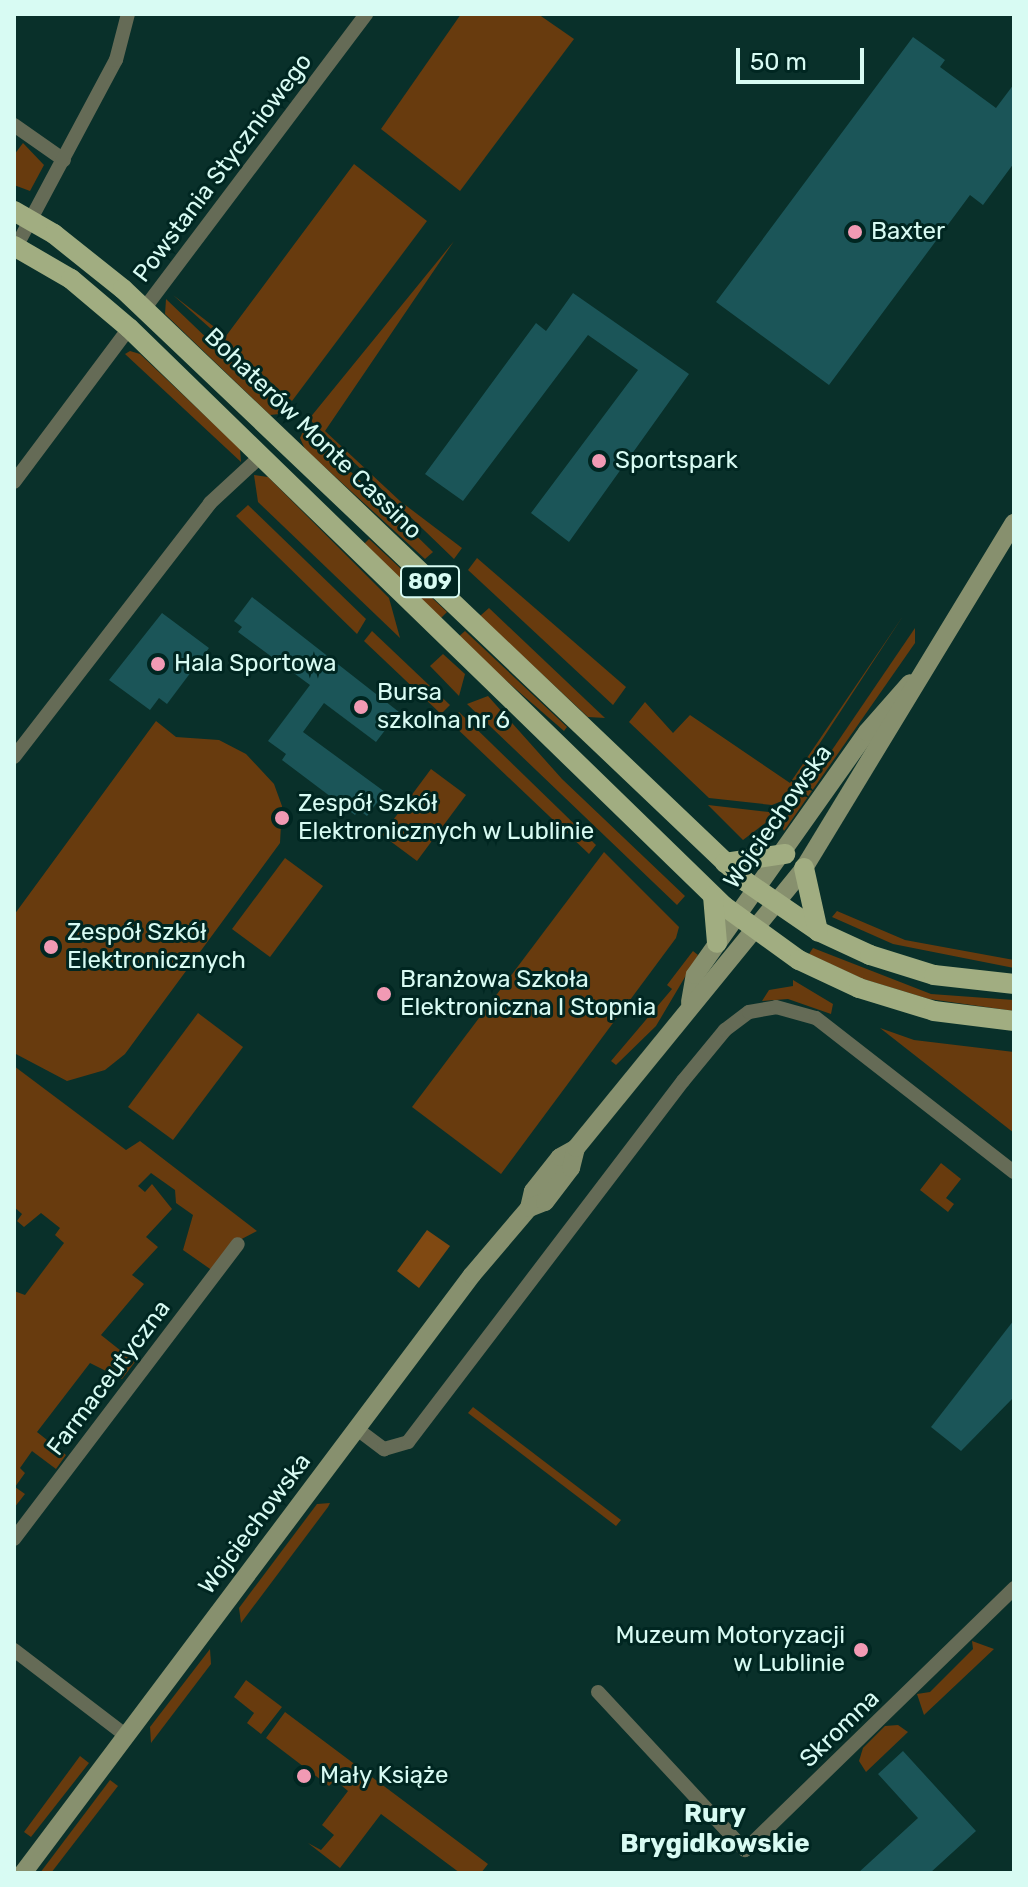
<!DOCTYPE html>
<html>
<head>
<meta charset="utf-8">
<style>
  body { margin:0 }
  #map { position:relative; width:1028px; height:1887px; overflow:hidden; background:#09302a; font-family:Rubik,sans-serif }
  div>[style] { position:absolute }
  .green>* { inset:0; background:#683b0e }
  .forest>* { inset:0; background:#804912 }
  .building>* { inset:0; background:#1b5558 }
  .street>* { height:14px; margin:-7px; padding:0 7px; transform-origin:7px; border-radius:7px; background:#656b56 }
  .secondary>* { height:18px; margin:-9px; padding:0 9px; transform-origin:9px; border-radius:9px; background:#87906e }
  .primary>* { height:20px; margin:-10px; padding:0 10px; transform-origin:10px; border-radius:10px; background:#a1ad81 }
  .dots>* { width:22px; height:22px; translate:-50% -50%; box-sizing:border-box; border:4px solid #002621; border-radius:50% }
  span { translate:-50% -50%; white-space:nowrap; text-align:center; line-height:1.15; -webkit-text-stroke:6px #002621; paint-order:stroke }
  .shield-label span { padding:2px 6px; background:#002621; border:2px solid; border-radius:6px; -webkit-text-stroke-width:0 }
  .shield-label { font-size:22px; color:#d8fbf3; font-weight:700 }
  .street-label { font-size:24px; color:#d8fbf3 }
  .poi-label { font-size:24px; color:#d8fbf3 }
  .left { translate:0 -50%; text-align:left }
  .right { translate:-100% -50%; text-align:right }
  .neighbourhood-label { font-size:26px; color:#d8fbf3; font-weight:700 }
  .frame { position:absolute; inset:0; border:16px solid #d8fbf3; pointer-events:none }
  .scale { position:absolute; left:736px; top:48px; width:128px; height:36px; box-sizing:border-box; border:4px solid #d8fbf3; border-top:0; padding-left:10px; font-size:24px; line-height:28px; white-space:nowrap; color:#d8fbf3; -webkit-text-stroke:6px #002621; paint-order:stroke }
</style>
</head>
<body>
<div id="map">
  <div class="green">
    <div style="clip-path:polygon(461px 14px,538px 14px,574px 39px,460px 191px,381px 129px)"></div>
    <div style="clip-path:polygon(23px 143px,44px 165px,30px 191px,14px 185px,14px 155px)"></div>
    <div style="clip-path:polygon(354px 164px,427px 221px,292px 401px,173px 295px,226px 336px)"></div>
    <div style="clip-path:polygon(454px 241px,325px 431px,400px 501px,462px 548px,454px 559px,309px 419px)"></div>
    <div style="clip-path:polygon(166px 299px,260px 389px,289px 413px,270px 415px,165px 314px)"></div>
    <div style="clip-path:polygon(130px 351px,140px 354px,240px 449px,241px 462px,125px 354px)"></div>
    <div style="clip-path:polygon(305px 427px,433px 552px,425px 559px,305px 449px,300px 438px)"></div>
    <div style="clip-path:polygon(254px 475px,268px 477px,389px 598px,400px 638px,258px 502px)"></div>
    <div style="clip-path:polygon(248px 505px,366px 619px,357px 634px,236px 516px)"></div>
    <div style="clip-path:polygon(369px 539px,447px 612px,439px 620px,364px 544px)"></div>
    <div style="clip-path:polygon(477px 558px,626px 687px,613px 705px,468px 570px)"></div>
    <div style="clip-path:polygon(489px 608px,605px 718px,588px 717px,480px 616px)"></div>
    <div style="clip-path:polygon(903px 616px,782px 801px,772px 805px,709px 798px,629px 722px,645px 702px,673px 733px,690px 715px,790px 783px)"></div>
    <div style="clip-path:polygon(915px 628px,915px 643px,784px 831px,781px 825px)"></div>
    <div style="clip-path:polygon(372px 631px,450px 705px,441px 714px,364px 641px)"></div>
    <div style="clip-path:polygon(465px 631px,567px 727px,564px 731px,457px 638px)"></div>
    <div style="clip-path:polygon(443px 654px,465px 674px,459px 696px,430px 666px)"></div>
    <div style="clip-path:polygon(488px 696px,562px 779px,685px 896px,677px 905px,467px 704px)"></div>
    <div style="clip-path:polygon(459px 712px,596px 845px,589px 854px,450px 722px)"></div>
    <div style="clip-path:polygon(156px 721px,176px 737px,219px 740px,246px 754px,274px 784px,282px 806px,280px 843px,125px 1054px,105px 1070px,67px 1081px,14px 1053px,14px 915px)"></div>
    <div style="clip-path:polygon(431px 769px,466px 795px,417px 861px,382px 835px)"></div>
    <div style="clip-path:polygon(708px 805px,769px 812px,772px 818px,743px 840px)"></div>
    <div style="clip-path:polygon(604px 852px,679px 927px,676px 938px,501px 1174px,412px 1107px)"></div>
    <div style="clip-path:polygon(285px 858px,323px 886px,270px 957px,232px 929px)"></div>
    <div style="clip-path:polygon(837px 911px,905px 940px,1014px 960px,1014px 968px,893px 944px,832px 917px)"></div>
    <div style="clip-path:polygon(813px 948px,931px 994px,1014px 1000px,1014px 1011px,929px 999px,863px 979px,809px 954px)"></div>
    <div style="clip-path:polygon(693px 951px,698px 955px,656px 1026px,616px 1065px,611px 1061px,672px 989px,667px 985px)"></div>
    <div style="clip-path:polygon(793px 980px,833px 1004px,831px 1014px,788px 999px,762px 1001px,769px 990px,793px 986px)"></div>
    <div style="clip-path:polygon(198px 1013px,243px 1047px,173px 1140px,128px 1107px)"></div>
    <div style="clip-path:polygon(880px 1028px,914px 1040px,1014px 1052px,1014px 1133px)"></div>
    <div style="clip-path:polygon(14px 1066px,126px 1150px,140px 1141px,257px 1231px,236px 1242px,213px 1271px,183px 1250px,193px 1215px,176px 1203px,175px 1190px,151px 1173px,138px 1186px,145px 1192px,152px 1184px,172px 1209px,146px 1237px,158px 1247px,132px 1275px,144px 1284px,101px 1335px,135px 1362px,122px 1379px,90px 1363px,37px 1432px,66px 1455px,56px 1469px,32px 1451px,20px 1468px,25px 1473px,15px 1487px,25px 1494px,14px 1508px,14px 1291px,25px 1295px,64px 1243px,55px 1235px,60px 1228px,41px 1213px,24px 1227px,17px 1221px,22px 1214px,14px 1207px)"></div>
    <div style="clip-path:polygon(941px 1163px,961px 1179px,946px 1198px,954px 1204px,948px 1212px,920px 1190px)"></div>
    <div style="clip-path:polygon(473px 1407px,621px 1520px,616px 1526px,468px 1413px)"></div>
    <div style="clip-path:polygon(330px 1503px,328px 1507px,241px 1623px,239px 1608px,317px 1504px)"></div>
    <div style="clip-path:polygon(972px 1641px,994px 1649px,924px 1715px,917px 1694px,930px 1692px,973px 1649px)"></div>
    <div style="clip-path:polygon(210px 1649px,211px 1664px,151px 1743px,150px 1727px)"></div>
    <div style="clip-path:polygon(246px 1680px,282px 1707px,261px 1734px,247px 1723px,254px 1713px,234px 1697px)"></div>
    <div style="clip-path:polygon(285px 1712px,488px 1864px,481px 1873px,460px 1873px,381px 1814px,340px 1868px,308px 1843px,321px 1850px,334px 1835px,322px 1825px,348px 1791px,335px 1780px,329px 1786px,266px 1738px)"></div>
    <div style="clip-path:polygon(898px 1725px,908px 1732px,866px 1772px,859px 1761px,863px 1748px,885px 1726px)"></div>
    <div style="clip-path:polygon(80px 1756px,89px 1763px,31px 1837px,24px 1832px)"></div>
    <div style="clip-path:polygon(110px 1780px,118px 1786px,51px 1873px,40px 1873px)"></div>
  </div>
  <div class="forest">
    <div style="clip-path:polygon(427px 1230px,450px 1246px,419px 1288px,397px 1271px)"></div>
  </div>
  <div class="building">
    <div style="clip-path:polygon(913px 37px,945px 60px,940px 67px,996px 108px,1014px 84px,1014px 163px,983px 205px,970px 195px,829px 385px,716px 302px)"></div>
    <div style="clip-path:polygon(573px 293px,689px 374px,569px 542px,531px 513px,638px 370px,588px 335px,463px 501px,425px 474px,536px 323px,546px 331px)"></div>
    <div style="clip-path:polygon(252px 597px,399px 712px,376px 742px,324px 703px,303px 732px,385px 792px,367px 816px,359px 810px,355px 815px,282px 760px,286px 754px,268px 741px,310px 685px,238px 632px,242px 627px,234px 621px)"></div>
    <div style="clip-path:polygon(162px 613px,209px 648px,167px 704px,159px 698px,150px 710px,109px 680px)"></div>
    <div style="clip-path:polygon(1014px 1320px,1014px 1397px,961px 1451px,931px 1427px)"></div>
    <div style="clip-path:polygon(903px 1751px,976px 1831px,930px 1873px,858px 1873px,918px 1818px,878px 1774px)"></div>
  </div>
  <div class="street">
    <div style="left:14px;top:125px;width:61px;rotate:35deg"></div>
    <div style="left:16px;top:247px;width:212px;rotate:-61.9deg"></div>
    <div style="left:116px;top:60px;width:48px;rotate:-75.4deg"></div>
    <div style="left:144px;top:309px;width:369px;rotate:-53deg"></div>
    <div style="left:14px;top:482px;width:192px;rotate:-53.2deg"></div>
    <div style="left:14px;top:757px;width:321px;rotate:-52.3deg"></div>
    <div style="left:210px;top:503px;width:71px;rotate:-42.7deg"></div>
    <div style="left:357px;top:1429px;width:34px;rotate:37deg"></div>
    <div style="left:384px;top:1449px;width:25px;rotate:-16deg"></div>
    <div style="left:408px;top:1442px;width:454px;rotate:-52.7deg"></div>
    <div style="left:683px;top:1081px;width:66px;rotate:-50.5deg"></div>
    <div style="left:725px;top:1030px;width:30px;rotate:-37deg"></div>
    <div style="left:749px;top:1012px;width:27px;rotate:-10deg"></div>
    <div style="left:776px;top:1007px;width:41px;rotate:15.4deg"></div>
    <div style="left:816px;top:1018px;width:251px;rotate:37.9deg"></div>
    <div style="left:14px;top:1539px;width:370px;rotate:-52.8deg"></div>
    <div style="left:14px;top:1650px;width:140px;rotate:37.4deg"></div>
    <div style="left:598px;top:1692px;width:216px;rotate:47.1deg"></div>
    <div style="left:745px;top:1850px;width:376px;rotate:-44.2deg"></div>
  </div>
  <div class="secondary">
    <div style="left:690px;top:1002px;width:27px;rotate:-80deg"></div>
    <div style="left:695px;top:975px;width:298px;rotate:-54.7deg"></div>
    <div style="left:867px;top:732px;width:65px;rotate:-48.7deg"></div>
    <div style="left:529px;top:1208px;width:17px;rotate:-77deg"></div>
    <div style="left:533px;top:1191px;width:43px;rotate:-51.5deg"></div>
    <div style="left:560px;top:1157px;width:18px;rotate:-29deg"></div>
    <div style="left:23px;top:1873px;width:748px;rotate:-53.1deg"></div>
    <div style="left:472px;top:1275px;width:88px;rotate:-49.6deg"></div>
    <div style="left:529px;top:1208px;width:17px;rotate:-21deg"></div>
    <div style="left:545px;top:1202px;width:43px;rotate:-52.6deg"></div>
    <div style="left:571px;top:1168px;width:21px;rotate:-76deg"></div>
    <div style="left:576px;top:1148px;width:361px;rotate:-50.8deg"></div>
    <div style="left:804px;top:868px;width:404px;rotate:-58.7deg"></div>
  </div>
  <div class="primary">
    <div style="left:14px;top:211px;width:46px;rotate:29.9deg"></div>
    <div style="left:54px;top:234px;width:88px;rotate:38.6deg"></div>
    <div style="left:123px;top:289px;width:859px;rotate:43.58deg"></div>
    <div style="left:745px;top:881px;width:88px;rotate:34.4deg"></div>
    <div style="left:818px;top:931px;width:57px;rotate:24.8deg"></div>
    <div style="left:870px;top:955px;width:67px;rotate:17.4deg"></div>
    <div style="left:934px;top:975px;width:81px;rotate:6.4deg"></div>
    <div style="left:14px;top:246px;width:66px;rotate:30.1deg"></div>
    <div style="left:71px;top:279px;width:76px;rotate:40.2deg"></div>
    <div style="left:129px;top:328px;width:830px;rotate:44.17deg"></div>
    <div style="left:724px;top:906px;width:92px;rotate:35.8deg"></div>
    <div style="left:799px;top:960px;width:66px;rotate:25deg"></div>
    <div style="left:859px;top:988px;width:78px;rotate:17deg"></div>
    <div style="left:934px;top:1011px;width:81px;rotate:7.1deg"></div>
    <div style="left:725px;top:863px;width:61px;rotate:-8.5deg"></div>
    <div style="left:804px;top:868px;width:65px;rotate:77.5deg"></div>
    <div style="left:713px;top:896px;width:47px;rotate:85.1deg"></div>
  </div>
  <div class="dots">
    <div style="left:855px;top:232px;background:#f19ab4"></div>
    <div style="left:599px;top:461px;background:#f19ab4"></div>
    <div style="left:158px;top:664px;background:#f19ab4"></div>
    <div style="left:361px;top:707px;background:#f19ab4"></div>
    <div style="left:282px;top:818px;background:#f19ab4"></div>
    <div style="left:51px;top:947px;background:#f19ab4"></div>
    <div style="left:384px;top:994px;background:#f19ab4"></div>
    <div style="left:861px;top:1650px;background:#f19ab4"></div>
    <div style="left:304px;top:1776px;background:#f19ab4"></div>
  </div>
  <div class="shield-label">
    <span style="left:430px;top:582px">809</span>
  </div>
  <div class="street-label">
    <span style="left:223px;top:168px;rotate:-53deg">Powstania Styczniowego</span>
    <span style="left:313px;top:434px;rotate:44deg">Bohaterów Monte Cassino</span>
    <span style="left:778px;top:817px;rotate:-55deg">Wojciechowska</span>
    <span style="left:109px;top:1378px;rotate:-53deg">Farmaceutyczna</span>
    <span style="left:255px;top:1524px;rotate:-53deg">Wojciechowska</span>
    <span style="left:840px;top:1729px;rotate:-44deg">Skromna</span>
  </div>
  <div class="poi-label">
    <span class="left" style="left:871px;top:232px">Baxter</span>
    <span class="left" style="left:615px;top:461px">Sportspark</span>
    <span class="left" style="left:174px;top:664px">Hala Sportowa</span>
    <span class="left" style="left:377px;top:707px">Bursa<br>szkolna nr 6</span>
    <span class="left" style="left:298px;top:818px">Zespół Szkół<br>Elektronicznych w Lublinie</span>
    <span class="left" style="left:67px;top:947px">Zespół Szkół<br>Elektronicznych</span>
    <span class="left" style="left:400px;top:994px">Branżowa Szkoła<br>Elektroniczna I Stopnia</span>
    <span class="right" style="left:845px;top:1650px">Muzeum Motoryzacji<br>w Lublinie</span>
    <span class="left" style="left:320px;top:1776px">Mały Książe</span>
  </div>
  <div class="neighbourhood-label">
    <span style="left:715px;top:1829px">Rury<br>Brygidkowskie</span>
  </div>
  <div class="frame"></div>
  <div class="scale">50 m</div>
</div>
</body>
</html>
